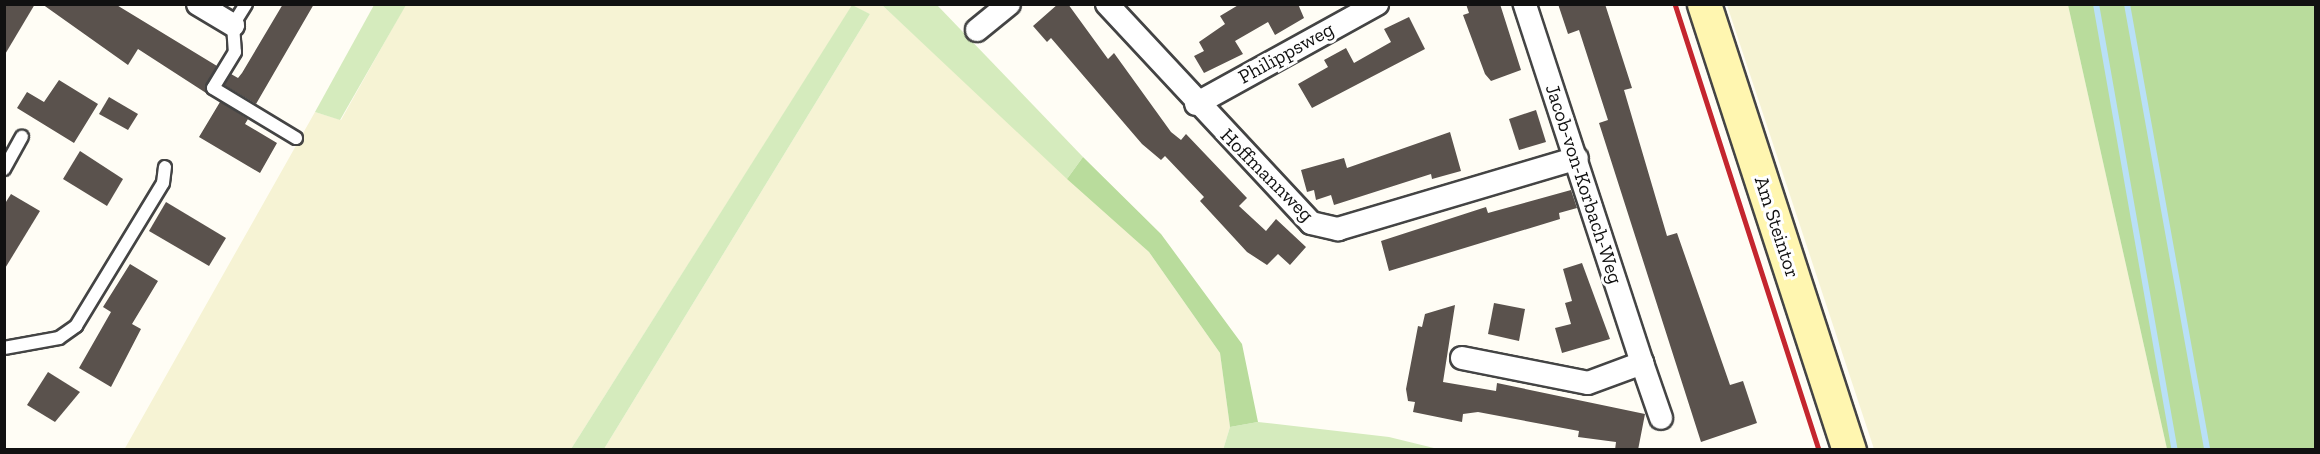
<!DOCTYPE html>
<html>
<head>
<meta charset="utf-8">
<style>
  body { margin:0 }
  #map { position:relative; width:2320px; height:454px; overflow:hidden; background:#fffdf5; font-family:"Zilla Slab",serif }
  div>[style] { position:absolute }
  .farmland>* { inset:0; background:#f6f3d4 }
  .green>* { inset:0; background:#d5ebbd }
  .forest>* { inset:0; background:#b9dc9c }
  .stream>* { height:6px; margin:-3px; padding:0 3px; transform-origin:3px; border-radius:3px; background:#b9e0f7 }
  .building>* { inset:0; background:#5a524d }
  .roads { filter:drop-shadow(2px 0 #444) drop-shadow(-2px 0 #444) drop-shadow(0 2px #444) drop-shadow(0 -2px #444) }
  .lane>* { height:12px; margin:-6px; padding:0 6px; transform-origin:6px; border-radius:6px; background:#fff }
  .street>* { height:22px; margin:-11px; padding:0 11px; transform-origin:11px; border-radius:11px; background:#fff }
  .secondary>* { height:33px; margin:-16.5px; padding:0 16.5px; transform-origin:16.5px; border-radius:16.5px; background:#fff6b0 }
  .rail>* { height:4.5px; margin:-2.25px; padding:0 2.25px; transform-origin:2.25px; border-radius:2.25px; background:#c4262e }
  span { translate:-50% -50%; white-space:nowrap; text-align:center; line-height:1.15; -webkit-text-stroke:6px #fff; paint-order:stroke }
  .street-label { font-size:20px; color:#111 }
  .frame { position:absolute; inset:0; border:6px solid #111; pointer-events:none }
</style>
</head>
<body>
<div id="map">
  <div class="farmland">
    <div style="clip-path:polygon(406px 4px,882px 5px,1149px 252px,1220px 353px,1230px 427px,1223px 450px,604px 449px,870px 14px,852px 6px,571px 449px,124px 450px,315px 112px,341px 120px)"></div>
    <div style="clip-path:polygon(1727px 5px,2068px 5px,2167px 449px,1874px 449px)"></div>
  </div>
  <div class="green">
    <div style="clip-path:polygon(374px 5px,406px 5px,340px 120px,315px 112px)"></div>
    <div style="clip-path:polygon(852px 5px,870px 14px,604px 449px,571px 449px)"></div>
    <div style="clip-path:polygon(882px 5px,937px 5px,1083px 157px,1067px 179px)"></div>
    <div style="clip-path:polygon(1258px 422px,1389px 437px,1438px 449px,1223px 450px,1230px 427px)"></div>
  </div>
  <div class="forest">
    <div style="clip-path:polygon(2068px 5px,2315px 5px,2315px 449px,2167px 449px)"></div>
    <div style="clip-path:polygon(1083px 157px,1161px 234px,1242px 344px,1258px 422px,1230px 427px,1220px 353px,1149px 252px,1067px 179px)"></div>
  </div>
  <div class="stream">
    <div style="left:2096px;top:4px;width:453px;rotate:80deg"></div>
    <div style="left:2127px;top:4px;width:453px;rotate:79.8deg"></div>
  </div>
  <div class="building">
    <div style="clip-path:polygon(4px 4px,35px 4px,4px 56px)"></div>
    <div style="clip-path:polygon(42px 4px,115px 4px,217px 66px,206px 92px,248px 119px,245px 124px,277px 143px,260px 173px,199px 137px,220px 102px,138px 49px,128px 65px)"></div>
    <div style="clip-path:polygon(283px 4px,314px 4px,256px 104px,224px 85px,231px 74px,238px 78px,242px 73px)"></div>
    <div style="clip-path:polygon(1058px 4px,1068px 4px,1108px 59px,1114px 53px,1171px 132px,1181px 140px,1186px 134px,1247px 198px,1239px 206px,1266px 231px,1276px 219px,1306px 247px,1290px 265px,1278px 254px,1267px 265px,1247px 252px,1200px 201px,1204px 197px,1165px 156px,1161px 160px,1142px 144px,1051px 38px,1047px 42px,1033px 26px)"></div>
    <div style="clip-path:polygon(1240px 4px,1298px 4px,1304px 18px,1275px 35px,1268px 22px,1235px 41px,1243px 54px,1204px 73px,1194px 56px,1204px 51px,1199px 42px,1225px 24px,1220px 16px)"></div>
    <div style="clip-path:polygon(1466px 4px,1500px 4px,1521px 70px,1491px 81px,1485px 74px,1463px 15px,1469px 13px)"></div>
    <div style="clip-path:polygon(1558px 4px,1605px 4px,1632px 88px,1624px 90px,1667px 236px,1677px 233px,1730px 385px,1743px 381px,1757px 423px,1701px 442px,1599px 123px,1608px 120px,1579px 30px,1568px 34px)"></div>
    <div style="clip-path:polygon(1409px 17px,1425px 49px,1312px 108px,1298px 84px,1328px 67px,1324px 60px,1346px 48px,1354px 63px,1391px 42px,1384px 29px)"></div>
    <div style="clip-path:polygon(59px 80px,98px 104px,74px 143px,17px 108px,27px 92px,44px 102px)"></div>
    <div style="clip-path:polygon(109px 97px,138px 114px,128px 130px,99px 114px)"></div>
    <div style="clip-path:polygon(1536px 110px,1546px 142px,1519px 150px,1509px 119px)"></div>
    <div style="clip-path:polygon(1450px 132px,1461px 171px,1432px 179px,1431px 174px,1334px 205px,1331px 195px,1316px 200px,1314px 190px,1307px 192px,1301px 170px,1344px 158px,1347px 168px)"></div>
    <div style="clip-path:polygon(80px 151px,123px 179px,107px 206px,63px 179px)"></div>
    <div style="clip-path:polygon(1571px 190px,1577px 208px,1559px 213px,1560px 219px,1389px 271px,1381px 241px,1486px 207px,1488px 213px)"></div>
    <div style="clip-path:polygon(11px 194px,40px 211px,4px 270px,4px 205px)"></div>
    <div style="clip-path:polygon(166px 202px,226px 238px,209px 266px,149px 231px)"></div>
    <div style="clip-path:polygon(1582px 263px,1610px 339px,1562px 353px,1555px 328px,1571px 324px,1565px 303px,1572px 301px,1563px 269px)"></div>
    <div style="clip-path:polygon(130px 264px,158px 281px,132px 324px,141px 329px,111px 387px,79px 368px,111px 312px,103px 307px)"></div>
    <div style="clip-path:polygon(1494px 303px,1525px 309px,1519px 341px,1488px 334px)"></div>
    <div style="clip-path:polygon(1455px 305px,1443px 382px,1496px 391px,1497px 383px,1645px 414px,1638px 450px,1615px 450px,1616px 442px,1578px 437px,1579px 431px,1478px 412px,1463px 414px,1462px 422px,1413px 412px,1415px 402px,1408px 401px,1406px 389px,1418px 326px,1422px 327px,1425px 314px)"></div>
    <div style="clip-path:polygon(48px 372px,80px 392px,55px 422px,27px 405px)"></div>
  </div>
  <div class="roads">
    <div class="lane">
      <div style="left:246px;top:4px;width:25px;rotate:122deg"></div>
      <div style="left:233px;top:25px;width:27px;rotate:86deg"></div>
      <div style="left:235px;top:52px;width:42px;rotate:121.4deg"></div>
      <div style="left:213px;top:88px;width:97px;rotate:31.1deg"></div>
      <div style="left:4px;top:169px;width:37px;rotate:-61deg"></div>
      <div style="left:4px;top:348px;width:56px;rotate:-10.3deg"></div>
      <div style="left:59px;top:338px;width:21px;rotate:-35deg"></div>
      <div style="left:76px;top:326px;width:167px;rotate:-58.7deg"></div>
      <div style="left:163px;top:183px;width:16px;rotate:-83deg"></div>
    </div>
    <div class="street">
      <div style="left:198px;top:4px;width:41px;rotate:31deg"></div>
      <div style="left:1107px;top:4px;width:299px;rotate:47deg"></div>
      <div style="left:1311px;top:223px;width:28px;rotate:13deg"></div>
      <div style="left:1338px;top:229px;width:249px;rotate:-16.5deg"></div>
      <div style="left:977px;top:30px;width:41px;rotate:-39.1deg"></div>
      <div style="left:1196px;top:104px;width:207px;rotate:-28.9deg"></div>
      <div style="left:1462px;top:358px;width:128px;rotate:11.2deg"></div>
      <div style="left:1588px;top:383px;width:58px;rotate:-20.3deg"></div>
      <div style="left:1642px;top:363px;width:378px;rotate:-108.1deg"></div>
      <div style="left:1642px;top:363px;width:58px;rotate:70.9deg"></div>
    </div>
    <div class="secondary">
      <div style="left:1704px;top:4px;width:469px;rotate:72deg"></div>
    </div>
  </div>
  <div class="rail">
    <div style="left:1675px;top:4px;width:469px;rotate:72.1deg"></div>
  </div>
  <div class="street-label">
    <span style="left:1286px;top:53px;rotate:-29deg">Philippsweg</span>
    <span style="left:1267px;top:175px;rotate:45deg">Hoffmannweg</span>
    <span style="left:1584px;top:184px;rotate:72deg">Jacob-von-Korbach-Weg</span>
    <span style="left:1777px;top:227px;rotate:72deg">Am Steintor</span>
  </div>
  <div class="frame"></div>
</div>
</body>
</html>
